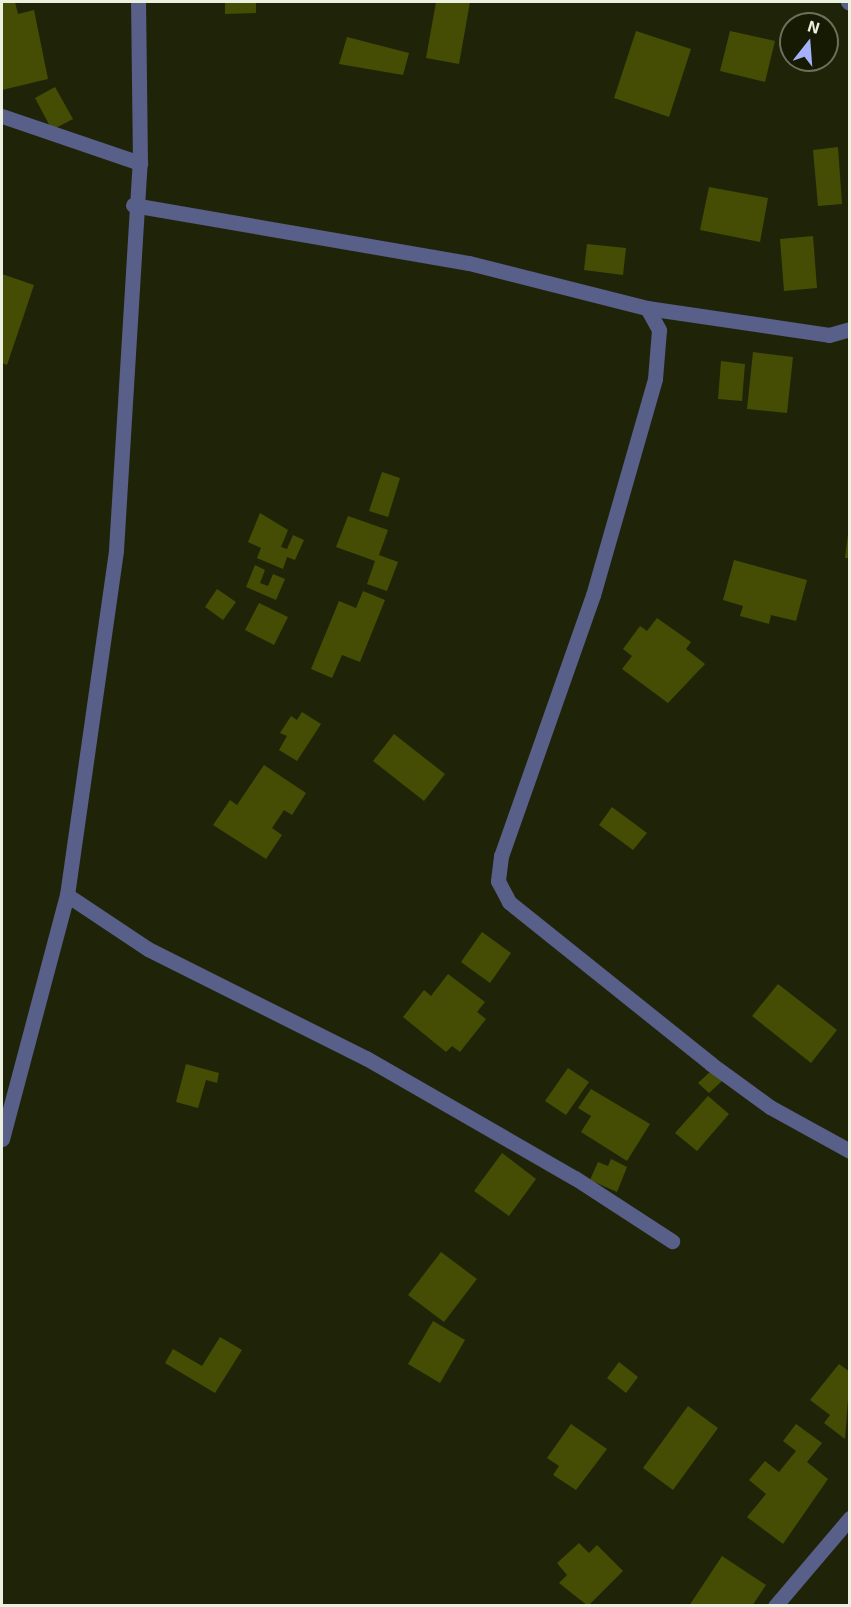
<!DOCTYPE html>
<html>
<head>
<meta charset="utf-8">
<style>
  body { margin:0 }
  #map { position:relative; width:851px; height:1607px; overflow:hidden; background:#1f2409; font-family:"Exo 2",sans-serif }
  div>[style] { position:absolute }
  .building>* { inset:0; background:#444d03 }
  .minor>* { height:15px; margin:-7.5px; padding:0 7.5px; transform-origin:7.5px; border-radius:7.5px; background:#585f89 }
  .tertiary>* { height:15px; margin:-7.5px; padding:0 7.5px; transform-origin:7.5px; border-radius:7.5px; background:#585f89 }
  span { translate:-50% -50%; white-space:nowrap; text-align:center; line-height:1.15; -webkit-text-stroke:5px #161a02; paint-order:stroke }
  .frame { position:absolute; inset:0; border:3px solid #ecf0df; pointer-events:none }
  .north { position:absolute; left:779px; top:12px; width:60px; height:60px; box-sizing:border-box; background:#161a02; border:2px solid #6c705a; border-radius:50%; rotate:17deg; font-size:16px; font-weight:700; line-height:24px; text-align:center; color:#ecf0df }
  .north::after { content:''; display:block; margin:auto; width:21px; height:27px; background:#a6b1fc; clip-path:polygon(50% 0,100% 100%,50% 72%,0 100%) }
</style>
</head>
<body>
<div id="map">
  <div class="building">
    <div style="clip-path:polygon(15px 2px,18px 14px,34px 10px,48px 79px,2px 90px,2px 3px)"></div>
    <div style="clip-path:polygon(225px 2px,256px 2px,256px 13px,225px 14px)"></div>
    <div style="clip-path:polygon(436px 2px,470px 2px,459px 64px,426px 58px)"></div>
    <div style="clip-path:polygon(636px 31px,691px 49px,669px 117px,614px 98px)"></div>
    <div style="clip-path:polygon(730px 31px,775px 41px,765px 82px,720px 71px)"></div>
    <div style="clip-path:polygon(347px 37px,409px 53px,403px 75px,339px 64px)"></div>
    <div style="clip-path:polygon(55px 87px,73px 119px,52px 130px,35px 98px)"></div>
    <div style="clip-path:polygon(838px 147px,842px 204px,818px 206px,813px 150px)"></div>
    <div style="clip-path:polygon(709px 187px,768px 198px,760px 242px,700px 230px)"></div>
    <div style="clip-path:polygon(813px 236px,817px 288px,784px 291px,780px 239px)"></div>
    <div style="clip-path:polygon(587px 244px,626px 248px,623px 275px,584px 270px)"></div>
    <div style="clip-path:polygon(2px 274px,34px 285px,7px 365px,2px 363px)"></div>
    <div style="clip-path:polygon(753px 352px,793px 357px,787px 413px,747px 409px)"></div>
    <div style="clip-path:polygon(721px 361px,745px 364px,742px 401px,718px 399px)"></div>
    <div style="clip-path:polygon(382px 472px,400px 478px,388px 517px,369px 511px)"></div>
    <div style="clip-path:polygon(260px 513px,288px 530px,281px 547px,287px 549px,293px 535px,304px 540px,295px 560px,287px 557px,283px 569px,257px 558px,261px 548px,248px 542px)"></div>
    <div style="clip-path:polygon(348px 516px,388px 530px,379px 555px,398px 562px,387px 591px,367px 584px,375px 561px,336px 547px)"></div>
    <div style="clip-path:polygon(848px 534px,850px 534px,850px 558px,845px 558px)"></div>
    <div style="clip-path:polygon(734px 560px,807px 580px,796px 621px,771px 615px,769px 624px,740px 616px,743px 606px,723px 600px)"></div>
    <div style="clip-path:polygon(255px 565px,265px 570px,260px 583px,268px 586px,273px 574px,285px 579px,276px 600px,246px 587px)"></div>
    <div style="clip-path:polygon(217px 589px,236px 602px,223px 620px,205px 607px)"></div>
    <div style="clip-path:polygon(363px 591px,385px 600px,360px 662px,342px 655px,332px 678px,311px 669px,339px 601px,356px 608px)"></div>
    <div style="clip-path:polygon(259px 603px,288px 617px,274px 645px,245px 630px)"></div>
    <div style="clip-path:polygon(657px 618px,691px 642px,686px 649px,705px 664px,668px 703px,622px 669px,632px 656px,623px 649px,640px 626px,647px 631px)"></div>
    <div style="clip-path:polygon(302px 712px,321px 724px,297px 761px,279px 750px,287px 736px,280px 733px,291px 716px,297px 720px)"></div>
    <div style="clip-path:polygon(394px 734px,445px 774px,424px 801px,373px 761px)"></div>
    <div style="clip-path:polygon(264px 765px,306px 793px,292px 815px,284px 810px,272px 828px,282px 835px,266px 859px,213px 825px,230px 800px,237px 805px)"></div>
    <div style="clip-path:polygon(612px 807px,647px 833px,633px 850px,599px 825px)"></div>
    <div style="clip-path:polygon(482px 932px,511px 953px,490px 983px,461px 962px)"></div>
    <div style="clip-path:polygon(448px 974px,485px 1002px,477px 1012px,486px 1019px,460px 1052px,452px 1046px,446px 1052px,403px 1017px,424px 990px,431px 996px)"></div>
    <div style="clip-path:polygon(778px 984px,837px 1030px,811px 1063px,752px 1016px)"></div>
    <div style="clip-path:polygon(186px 1064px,219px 1073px,217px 1083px,206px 1080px,198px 1108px,176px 1102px)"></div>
    <div style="clip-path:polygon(568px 1068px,589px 1082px,566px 1115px,545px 1101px)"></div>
    <div style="clip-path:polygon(712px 1070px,722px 1081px,709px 1093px,698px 1083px)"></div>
    <div style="clip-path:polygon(591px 1089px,650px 1124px,627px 1161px,581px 1132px,591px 1116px,578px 1108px)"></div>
    <div style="clip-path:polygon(708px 1096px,729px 1114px,697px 1151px,675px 1133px)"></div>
    <div style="clip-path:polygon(502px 1153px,536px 1179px,509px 1216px,474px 1191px)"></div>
    <div style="clip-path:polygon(611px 1159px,627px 1167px,617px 1192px,590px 1180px,598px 1162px,608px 1166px)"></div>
    <div style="clip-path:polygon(441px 1252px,477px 1279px,444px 1322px,408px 1295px)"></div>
    <div style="clip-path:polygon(433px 1321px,465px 1340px,440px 1383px,408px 1364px)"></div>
    <div style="clip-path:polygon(220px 1337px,242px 1350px,215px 1393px,165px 1363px,173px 1349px,202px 1366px)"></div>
    <div style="clip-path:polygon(619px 1362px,638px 1377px,626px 1393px,607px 1378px)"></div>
    <div style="clip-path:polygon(839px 1364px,850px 1372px,845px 1439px,824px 1423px,830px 1415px,810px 1400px)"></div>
    <div style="clip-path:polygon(688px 1406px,718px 1428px,673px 1490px,643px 1468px)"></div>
    <div style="clip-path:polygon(571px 1424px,607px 1449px,576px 1490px,553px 1475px,559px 1466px,547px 1458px)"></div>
    <div style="clip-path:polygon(796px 1424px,822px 1443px,807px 1462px,828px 1479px,783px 1544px,747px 1517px,766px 1494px,749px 1480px,765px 1461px,779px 1472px,796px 1451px,783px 1441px)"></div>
    <div style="clip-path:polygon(579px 1543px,589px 1553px,597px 1545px,623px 1571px,588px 1606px,559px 1583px,567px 1575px,557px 1563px)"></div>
    <div style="clip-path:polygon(722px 1556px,766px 1585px,752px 1606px,689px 1606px)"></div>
  </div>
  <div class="minor">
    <div style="left:848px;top:2px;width:2px;rotate:27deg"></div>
    <div style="left:2px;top:116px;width:146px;rotate:18.8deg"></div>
    <div style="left:133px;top:205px;width:341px;rotate:9.8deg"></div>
    <div style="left:469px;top:263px;width:184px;rotate:14.2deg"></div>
    <div style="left:647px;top:308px;width:184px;rotate:8.4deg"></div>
    <div style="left:829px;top:335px;width:22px;rotate:-16deg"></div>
    <div style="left:647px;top:308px;width:25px;rotate:61deg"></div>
    <div style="left:659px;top:330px;width:49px;rotate:94.7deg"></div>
    <div style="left:655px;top:379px;width:225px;rotate:106deg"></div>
    <div style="left:593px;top:595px;width:277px;rotate:109.4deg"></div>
    <div style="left:501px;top:856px;width:25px;rotate:97deg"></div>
    <div style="left:498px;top:881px;width:24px;rotate:62deg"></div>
    <div style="left:509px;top:902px;width:259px;rotate:38.7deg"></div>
    <div style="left:711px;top:1064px;width:73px;rotate:36.1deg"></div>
    <div style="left:770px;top:1107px;width:91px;rotate:28.8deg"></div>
    <div style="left:67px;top:895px;width:97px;rotate:33.7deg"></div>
    <div style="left:148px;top:949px;width:244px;rotate:26.6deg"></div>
    <div style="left:366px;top:1058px;width:241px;rotate:29.9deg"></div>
    <div style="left:575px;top:1178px;width:116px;rotate:33deg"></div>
    <div style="left:775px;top:1606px;width:116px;rotate:-49.6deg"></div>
  </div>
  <div class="tertiary">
    <div style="left:2px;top:1139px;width:253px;rotate:-75.1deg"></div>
    <div style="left:67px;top:895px;width:348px;rotate:-81.9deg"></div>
    <div style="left:116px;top:550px;width:388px;rotate:-86.5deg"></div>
    <div style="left:140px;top:163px;width:161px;rotate:-90.7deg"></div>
  </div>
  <div class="frame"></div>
  <div class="north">N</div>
</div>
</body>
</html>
